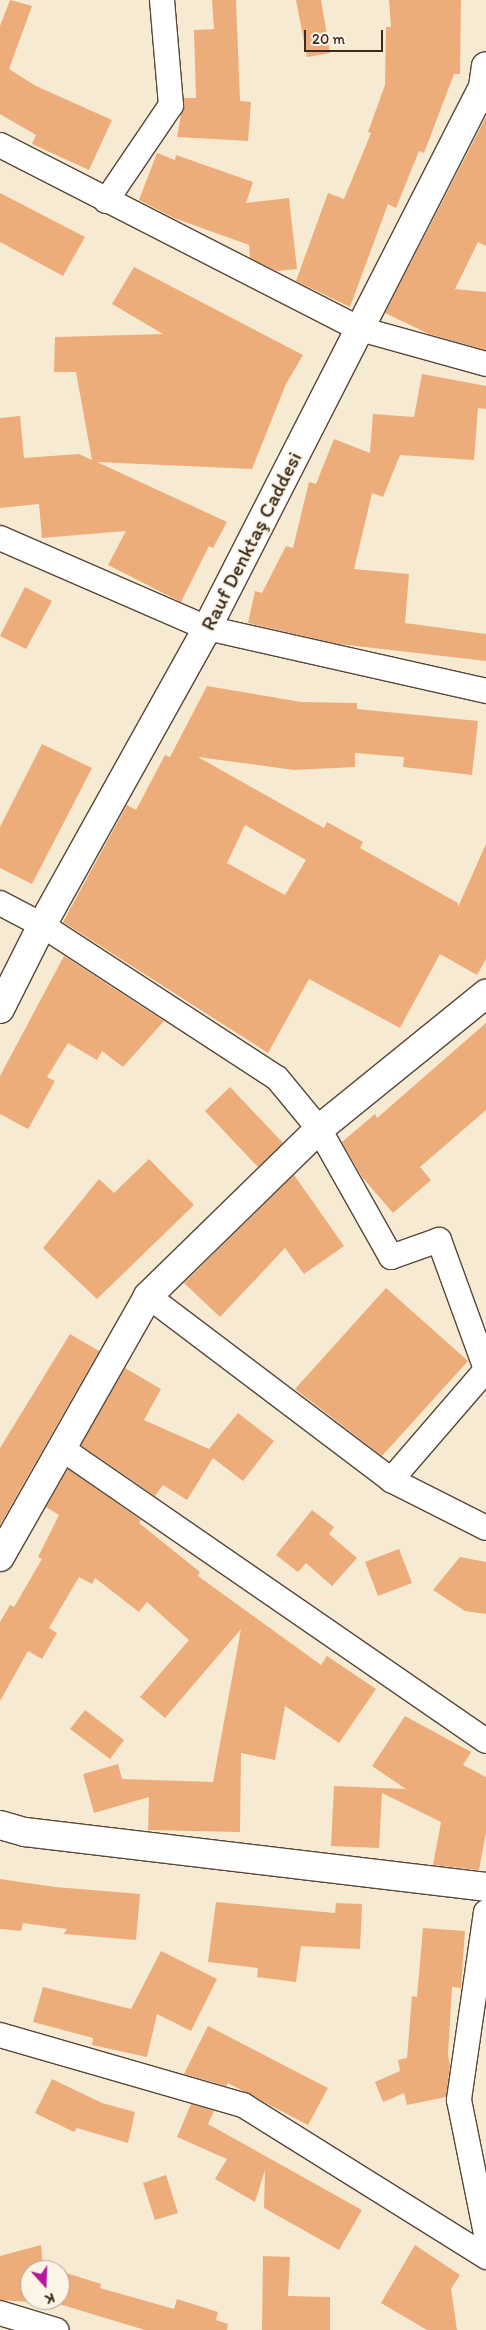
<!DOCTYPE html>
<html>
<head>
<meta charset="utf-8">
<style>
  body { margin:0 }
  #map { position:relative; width:486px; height:2330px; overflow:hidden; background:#f6ead2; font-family:Itim,sans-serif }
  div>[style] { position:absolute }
  .building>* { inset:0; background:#edad7a }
  .roads { filter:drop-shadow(1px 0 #574739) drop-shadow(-1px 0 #574739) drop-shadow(0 1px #574739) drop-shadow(0 -1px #574739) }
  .street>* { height:24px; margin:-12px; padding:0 12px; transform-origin:12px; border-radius:12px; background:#fff }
  .secondary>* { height:28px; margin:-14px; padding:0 14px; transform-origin:14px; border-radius:14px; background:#fff }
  span { translate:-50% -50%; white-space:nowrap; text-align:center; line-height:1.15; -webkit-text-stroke:4px #fcf5e5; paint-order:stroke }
  .street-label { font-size:21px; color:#3b2a1e }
  .north { position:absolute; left:20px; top:2260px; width:50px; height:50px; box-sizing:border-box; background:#fcf5e5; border:1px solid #afa495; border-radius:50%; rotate:160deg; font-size:14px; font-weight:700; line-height:20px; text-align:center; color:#3b2a1e }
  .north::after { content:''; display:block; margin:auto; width:18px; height:22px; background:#b5179e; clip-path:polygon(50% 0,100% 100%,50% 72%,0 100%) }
  .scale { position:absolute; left:304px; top:30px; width:79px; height:22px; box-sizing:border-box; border:2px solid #3b2a1e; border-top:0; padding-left:6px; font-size:15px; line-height:18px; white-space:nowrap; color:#3b2a1e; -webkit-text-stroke:4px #fcf5e5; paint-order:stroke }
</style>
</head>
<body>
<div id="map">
  <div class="building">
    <div style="clip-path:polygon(10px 0,32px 6px,9px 69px,36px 86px,112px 120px,89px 170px,32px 144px,36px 135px,0 114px,0 26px)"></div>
    <div style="clip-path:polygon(212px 0,236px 0,240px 101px,251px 102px,248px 141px,177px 137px,184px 98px,196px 98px,194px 30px,214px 29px)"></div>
    <div style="clip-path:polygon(296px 0,321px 0,330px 53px,307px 57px)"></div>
    <div style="clip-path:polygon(389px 0,461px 0,460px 74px,454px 74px,424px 153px,419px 151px,396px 208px,388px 204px,350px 307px,296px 281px,328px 193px,344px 199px,371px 133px,368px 132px,385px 85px,386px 27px,391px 27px)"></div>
    <div style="clip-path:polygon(486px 117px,486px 246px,478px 242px,455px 289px,486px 292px,486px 350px,429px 334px,385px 313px)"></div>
    <div style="clip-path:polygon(157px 153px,175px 160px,176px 155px,253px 182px,246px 203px,289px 198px,297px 269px,277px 271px,250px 258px,249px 245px,174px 218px,139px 200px)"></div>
    <div style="clip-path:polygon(0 193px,85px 237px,63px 276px,0 242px)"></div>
    <div style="clip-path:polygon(134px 267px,303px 355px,286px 384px,252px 469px,97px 462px,227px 522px,213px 548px,209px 546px,181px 602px,108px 565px,126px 531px,42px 538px,39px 504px,0 508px,0 418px,20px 416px,24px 458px,79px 454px,92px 460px,76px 372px,54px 372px,55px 337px,163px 334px,112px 304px)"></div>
    <div style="clip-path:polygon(422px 374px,486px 386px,486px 409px,478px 408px,474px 460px,400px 455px,383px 497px,372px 493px,354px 569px,409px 574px,405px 623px,486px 634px,486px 661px,339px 644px,248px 623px,255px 591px,262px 593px,286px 546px,293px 548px,309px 482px,316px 484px,334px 439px,370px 453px,373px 414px,414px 417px)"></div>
    <div style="clip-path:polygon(25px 587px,52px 601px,26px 649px,0 636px)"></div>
    <div style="clip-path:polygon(evenodd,207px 686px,301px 702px,357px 703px,357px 709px,478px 721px,472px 775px,403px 767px,404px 757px,355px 753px,355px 767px,294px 770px,198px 757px,324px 828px,327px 822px,363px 842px,360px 848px,458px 903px,458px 907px,486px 844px,486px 959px,477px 975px,440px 954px,400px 1028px,309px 979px,268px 1053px,63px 922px,127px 805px,136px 810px,165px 755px,170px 757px,207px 686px,245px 825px,306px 860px,285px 895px,227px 863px,245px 825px)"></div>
    <div style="clip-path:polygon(42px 744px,92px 768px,32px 884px,0 868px,0 827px)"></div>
    <div style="clip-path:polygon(64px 956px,164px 1021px,123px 1067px,102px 1051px,97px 1060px,68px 1043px,47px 1077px,55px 1081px,28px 1129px,0 1114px,0 1076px)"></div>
    <div style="clip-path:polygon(486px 1023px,486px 1110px,420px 1167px,431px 1180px,393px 1213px,362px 1177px,342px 1142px,375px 1114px,377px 1118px)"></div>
    <div style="clip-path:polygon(230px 1087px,283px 1143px,258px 1167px,205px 1111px)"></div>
    <div style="clip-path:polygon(149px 1159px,194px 1205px,97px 1299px,43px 1248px,99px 1179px,114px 1193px)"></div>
    <div style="clip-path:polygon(294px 1175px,344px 1246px,304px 1274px,285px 1248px,220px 1317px,184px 1283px)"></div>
    <div style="clip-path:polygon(386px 1288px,468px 1361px,382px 1456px,295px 1389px)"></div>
    <div style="clip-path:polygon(70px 1334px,99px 1351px,0 1525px,0 1448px)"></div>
    <div style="clip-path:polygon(125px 1368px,161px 1389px,144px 1420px,209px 1449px,238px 1413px,274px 1441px,243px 1481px,213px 1458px,187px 1500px,163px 1485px,155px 1496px,81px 1445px)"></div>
    <div style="clip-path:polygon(68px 1469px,141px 1520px,139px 1523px,200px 1572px,198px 1576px,321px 1665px,327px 1656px,376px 1689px,339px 1743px,285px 1706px,275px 1760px,241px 1753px,240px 1832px,148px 1830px,149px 1797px,94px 1813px,83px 1774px,118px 1764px,122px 1779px,213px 1782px,241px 1629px,165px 1718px,140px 1697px,189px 1640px,147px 1602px,139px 1612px,95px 1578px,92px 1584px,79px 1577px,49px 1628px,57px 1633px,42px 1659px,28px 1651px,0 1701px,0 1622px,10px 1605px,14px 1607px,42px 1559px,38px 1557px,59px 1515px,46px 1507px)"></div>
    <div style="clip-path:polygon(312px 1510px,334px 1527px,329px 1534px,357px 1558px,332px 1586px,306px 1563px,298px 1572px,276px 1555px)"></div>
    <div style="clip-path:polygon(399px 1549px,412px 1583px,378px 1596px,365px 1562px)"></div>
    <div style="clip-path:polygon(460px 1557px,486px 1562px,486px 1614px,465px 1611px,433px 1590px)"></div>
    <div style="clip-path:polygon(85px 1710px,124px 1740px,110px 1759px,70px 1729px)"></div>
    <div style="clip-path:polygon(405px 1716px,471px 1752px,463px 1765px,486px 1777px,486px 1832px,479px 1870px,433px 1865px,441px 1822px,382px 1793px,379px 1848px,331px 1846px,334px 1786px,406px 1789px,372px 1766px)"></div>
    <div style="clip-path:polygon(0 1879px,55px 1887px,140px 1894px,136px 1940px,64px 1934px,67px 1929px,23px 1923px,21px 1931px,0 1929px)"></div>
    <div style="clip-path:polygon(216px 1902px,335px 1913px,336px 1903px,362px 1904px,360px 1949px,301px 1946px,296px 1982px,257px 1977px,258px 1968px,208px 1962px)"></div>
    <div style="clip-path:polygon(423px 1928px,465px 1931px,461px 1988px,452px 1987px,448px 2054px,450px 2066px,446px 2097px,407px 2105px,404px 2093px,383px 2102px,375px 2082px,400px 2071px,398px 2060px,407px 2058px,412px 1996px,417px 1997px)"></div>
    <div style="clip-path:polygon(161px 1951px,217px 1979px,191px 2031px,157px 2014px,147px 2057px,92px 2045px,93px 2038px,33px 2022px,43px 1987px,131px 2009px)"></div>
    <div style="clip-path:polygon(208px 2026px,328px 2088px,308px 2125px,228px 2083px,226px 2086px,184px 2074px)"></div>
    <div style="clip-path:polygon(52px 2079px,102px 2103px,135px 2112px,128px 2143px,77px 2128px,74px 2132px,35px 2113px)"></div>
    <div style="clip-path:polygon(191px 2104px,214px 2111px,208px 2124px,362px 2210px,339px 2250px,264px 2208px,265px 2170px,255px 2202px,215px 2179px,227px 2159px,177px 2137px)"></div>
    <div style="clip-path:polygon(166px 2175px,178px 2213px,155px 2220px,143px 2183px)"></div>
    <div style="clip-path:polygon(41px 2245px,43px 2266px,56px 2270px,30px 2270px,30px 2300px,60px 2300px,60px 2271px,101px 2284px,100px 2288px,174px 2309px,177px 2299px,218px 2312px,216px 2320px,228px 2324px,227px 2330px,145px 2330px,59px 2304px,0 2300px,0 2256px)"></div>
    <div style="clip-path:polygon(415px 2245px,460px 2275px,451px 2289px,457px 2330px,427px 2330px,381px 2303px)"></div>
    <div style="clip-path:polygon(263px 2256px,290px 2257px,288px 2296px,330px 2297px,330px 2330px,262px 2330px)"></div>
  </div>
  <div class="roads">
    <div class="street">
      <div style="left:0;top:145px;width:404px;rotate:27.1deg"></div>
      <div style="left:360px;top:329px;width:131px;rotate:15.5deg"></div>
      <div style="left:106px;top:201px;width:116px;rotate:-55.9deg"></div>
      <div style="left:171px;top:105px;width:105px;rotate:-94.9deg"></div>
      <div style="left:0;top:538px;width:226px;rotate:23.5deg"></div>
      <div style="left:207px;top:628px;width:286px;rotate:12.7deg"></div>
      <div style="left:0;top:903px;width:47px;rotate:27.6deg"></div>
      <div style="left:42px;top:925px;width:280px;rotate:33.1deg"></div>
      <div style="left:277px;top:1078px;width:66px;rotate:50.5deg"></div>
      <div style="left:319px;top:1129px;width:147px;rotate:60.6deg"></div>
      <div style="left:391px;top:1257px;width:51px;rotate:-19.5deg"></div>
      <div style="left:439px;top:1240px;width:137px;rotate:70deg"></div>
      <div style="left:148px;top:1296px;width:305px;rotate:37.1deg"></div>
      <div style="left:391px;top:1480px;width:106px;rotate:26.8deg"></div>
      <div style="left:61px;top:1448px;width:516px;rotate:34.58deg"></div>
      <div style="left:391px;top:1480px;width:145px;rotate:-49.2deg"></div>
      <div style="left:486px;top:1912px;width:190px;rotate:98.2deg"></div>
      <div style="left:459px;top:2100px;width:137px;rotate:78.6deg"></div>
      <div style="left:0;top:2035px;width:253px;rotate:16.1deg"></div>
      <div style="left:243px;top:2105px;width:287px;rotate:32deg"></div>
      <div style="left:0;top:2313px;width:59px;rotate:16.9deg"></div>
    </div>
    <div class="secondary">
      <div style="left:0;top:1009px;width:94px;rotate:-63.4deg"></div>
      <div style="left:42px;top:925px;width:340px;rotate:-60.9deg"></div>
      <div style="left:207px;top:628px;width:607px;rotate:-62.97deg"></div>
      <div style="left:483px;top:87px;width:21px;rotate:-82deg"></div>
      <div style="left:0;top:1557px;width:300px;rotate:-60.4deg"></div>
      <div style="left:148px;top:1296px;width:239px;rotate:-44.3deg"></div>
      <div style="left:319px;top:1129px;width:215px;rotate:-39deg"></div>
      <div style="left:0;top:1825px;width:26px;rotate:16deg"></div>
      <div style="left:25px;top:1832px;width:464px;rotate:6.8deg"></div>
    </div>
  </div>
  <div class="street-label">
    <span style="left:251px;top:541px;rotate:-63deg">Rauf Denktaş Caddesi</span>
  </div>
  <div class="north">K</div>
  <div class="scale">20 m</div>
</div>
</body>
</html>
